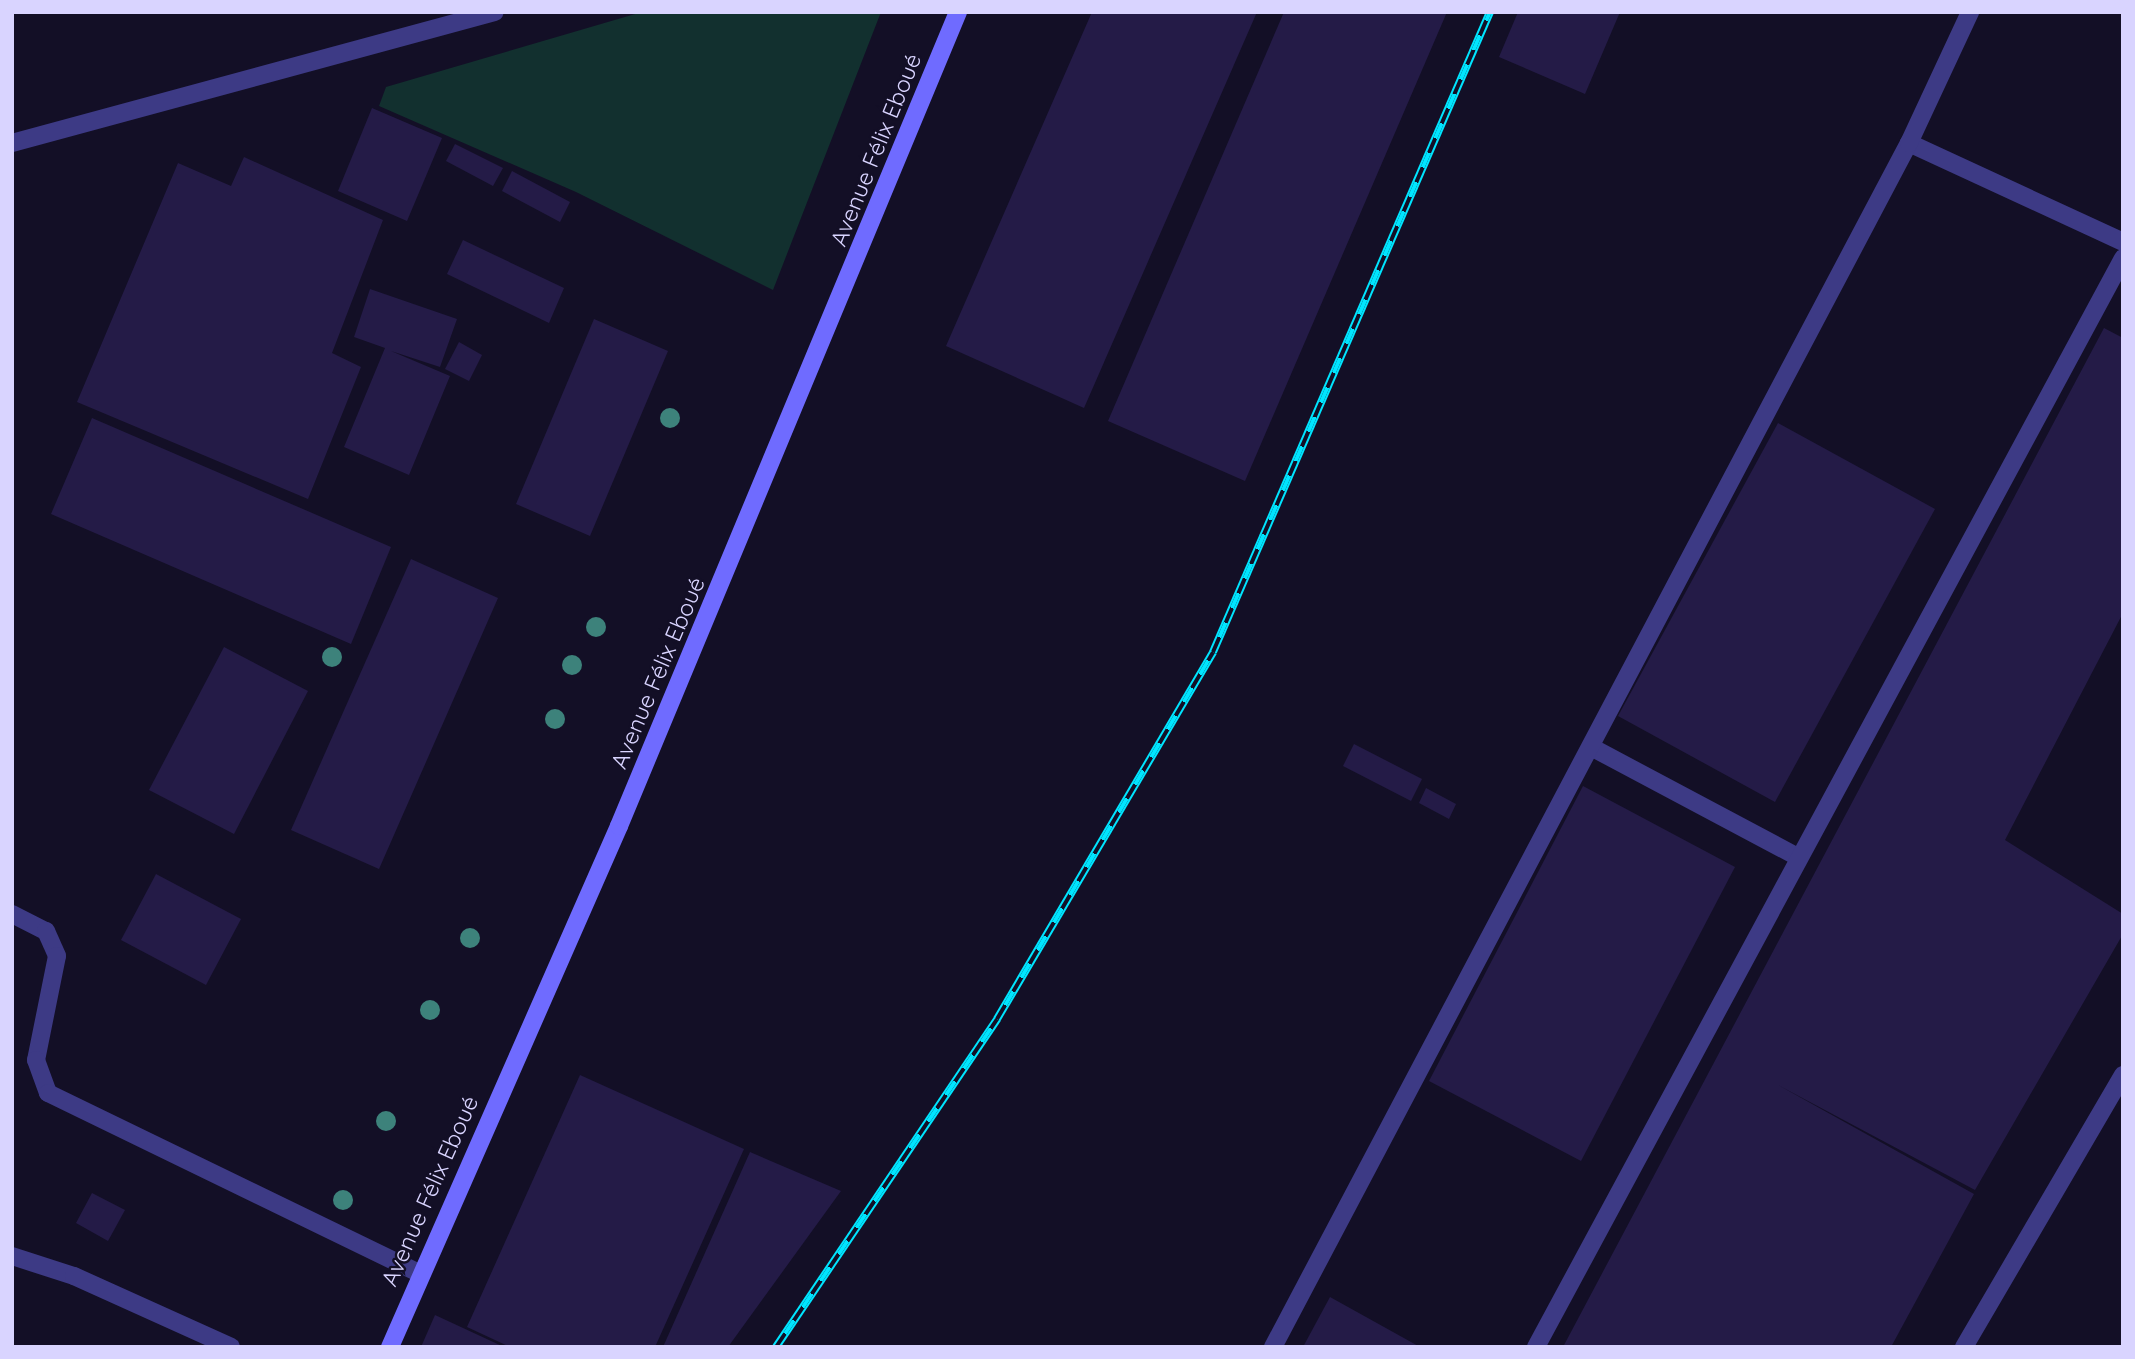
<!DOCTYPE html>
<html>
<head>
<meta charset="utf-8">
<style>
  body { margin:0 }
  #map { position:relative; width:2135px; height:1359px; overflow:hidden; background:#130f26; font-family:Quicksand,sans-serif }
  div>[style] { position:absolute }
  .green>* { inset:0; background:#12302f }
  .building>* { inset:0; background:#241b47 }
  .lane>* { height:18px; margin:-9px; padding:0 9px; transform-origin:9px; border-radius:9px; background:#3d3a85 }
  .secondary>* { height:18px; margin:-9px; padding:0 9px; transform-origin:9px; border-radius:9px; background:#6f6bff }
  .rail>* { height:8px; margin-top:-4px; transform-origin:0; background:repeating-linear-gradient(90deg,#130f26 0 16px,#00e5ff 0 32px); box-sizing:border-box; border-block:2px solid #00e5ff }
  .trees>* { width:20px; height:20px; margin:-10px; border-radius:50%; background:#3d827b }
  span { translate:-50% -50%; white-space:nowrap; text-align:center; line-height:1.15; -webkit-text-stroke:5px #130f26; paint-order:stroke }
  .street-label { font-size:23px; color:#d9d4ff }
  .frame { position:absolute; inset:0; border:14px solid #d9d4ff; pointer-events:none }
</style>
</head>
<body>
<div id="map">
  <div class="green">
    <div style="clip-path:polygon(642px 12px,881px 12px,773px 290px,576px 192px,379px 106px,386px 87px)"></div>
  </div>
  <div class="building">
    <div style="clip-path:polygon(1092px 12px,1257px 12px,1084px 408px,946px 346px)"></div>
    <div style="clip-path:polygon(1284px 12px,1447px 12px,1245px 481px,1108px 421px)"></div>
    <div style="clip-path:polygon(1518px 12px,1620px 12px,1585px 94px,1499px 57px)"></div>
    <div style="clip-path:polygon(372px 108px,442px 138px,407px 221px,338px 191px)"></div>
    <div style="clip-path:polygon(455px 144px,503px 168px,493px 186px,446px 161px)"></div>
    <div style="clip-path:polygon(244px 157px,383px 220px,332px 353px,361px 367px,308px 499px,77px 402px,178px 163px,231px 186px)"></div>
    <div style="clip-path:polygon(512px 171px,570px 202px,560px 222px,502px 191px)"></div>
    <div style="clip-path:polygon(463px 240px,564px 288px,549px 323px,447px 274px)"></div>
    <div style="clip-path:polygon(370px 289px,457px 319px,440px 367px,391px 351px,450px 376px,409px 475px,344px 447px,385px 348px,354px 337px)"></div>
    <div style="clip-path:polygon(594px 319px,668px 351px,590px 536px,516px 504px)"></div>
    <div style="clip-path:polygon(2104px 328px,2123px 338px,2123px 613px,2005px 840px,2123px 914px,2123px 934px,1975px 1190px,1778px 1085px,1974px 1194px,1891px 1347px,1563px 1347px)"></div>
    <div style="clip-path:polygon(459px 342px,482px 355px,469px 381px,445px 369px)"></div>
    <div style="clip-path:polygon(92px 418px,391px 547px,351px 644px,51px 514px)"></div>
    <div style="clip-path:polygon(1778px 423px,1935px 509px,1775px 802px,1618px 716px)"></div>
    <div style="clip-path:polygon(411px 559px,498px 598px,379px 869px,291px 830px)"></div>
    <div style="clip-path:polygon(224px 647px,308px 691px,234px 834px,149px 790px)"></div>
    <div style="clip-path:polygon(1354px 744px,1422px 779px,1411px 801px,1343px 766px)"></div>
    <div style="clip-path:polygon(1583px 786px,1735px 867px,1581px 1161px,1429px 1081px)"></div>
    <div style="clip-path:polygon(1426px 788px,1456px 804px,1449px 819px,1419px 803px)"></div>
    <div style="clip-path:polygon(156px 874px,241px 919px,206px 985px,121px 940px)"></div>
    <div style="clip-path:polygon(580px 1075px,744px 1149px,655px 1347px,510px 1347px,467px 1327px)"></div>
    <div style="clip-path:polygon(750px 1152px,841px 1191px,728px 1347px,663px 1347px)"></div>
    <div style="clip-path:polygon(92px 1193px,125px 1210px,108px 1241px,76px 1223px)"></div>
    <div style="clip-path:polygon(1330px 1297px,1420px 1347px,1303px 1347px)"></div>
    <div style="clip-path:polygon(435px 1315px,504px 1347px,421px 1347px)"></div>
  </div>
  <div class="lane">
    <div style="left:12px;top:143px;width:500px;rotate:-15.17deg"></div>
    <div style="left:1909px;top:143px;width:236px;rotate:24.8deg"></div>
    <div style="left:1591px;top:747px;width:234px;rotate:28deg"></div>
    <div style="left:12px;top:914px;width:38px;rotate:27deg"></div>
    <div style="left:46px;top:931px;width:27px;rotate:66deg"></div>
    <div style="left:57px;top:956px;width:106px;rotate:101.4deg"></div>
    <div style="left:36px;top:1060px;width:35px;rotate:70deg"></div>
    <div style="left:48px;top:1093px;width:412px;rotate:25.9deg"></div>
    <div style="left:12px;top:1256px;width:65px;rotate:17.9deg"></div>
    <div style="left:74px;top:1276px;width:172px;rotate:24.3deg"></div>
    <div style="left:1273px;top:1347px;width:1362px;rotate:-62.16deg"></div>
    <div style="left:1909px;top:143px;width:145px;rotate:-65deg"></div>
    <div style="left:1536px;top:1347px;width:1237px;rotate:-61.67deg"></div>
    <div style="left:1964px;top:1347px;width:315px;rotate:-59.7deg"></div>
  </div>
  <div class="secondary">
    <div style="left:390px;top:1347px;width:569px;rotate:-66.27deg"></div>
    <div style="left:619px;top:826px;width:882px;rotate:-67.39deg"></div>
  </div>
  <div class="rail">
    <div style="left:776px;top:1347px;width:396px;rotate:-56deg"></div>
    <div style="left:997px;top:1019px;width:426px;rotate:-59.5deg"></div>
    <div style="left:1213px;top:652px;width:697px;rotate:-66.6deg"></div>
  </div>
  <div class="trees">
    <div style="left:670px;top:418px"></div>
    <div style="left:596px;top:627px"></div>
    <div style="left:332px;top:657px"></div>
    <div style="left:572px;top:665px"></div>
    <div style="left:555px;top:719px"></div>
    <div style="left:470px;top:938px"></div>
    <div style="left:430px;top:1010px"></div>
    <div style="left:386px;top:1121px"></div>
    <div style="left:343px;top:1200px"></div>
  </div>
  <div class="street-label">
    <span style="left:876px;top:150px;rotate:-68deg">Avenue Félix Eboué</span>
    <span style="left:658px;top:673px;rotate:-67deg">Avenue Félix Eboué</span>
    <span style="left:430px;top:1191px;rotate:-66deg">Avenue Félix Eboué</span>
  </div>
  <div class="frame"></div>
</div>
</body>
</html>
